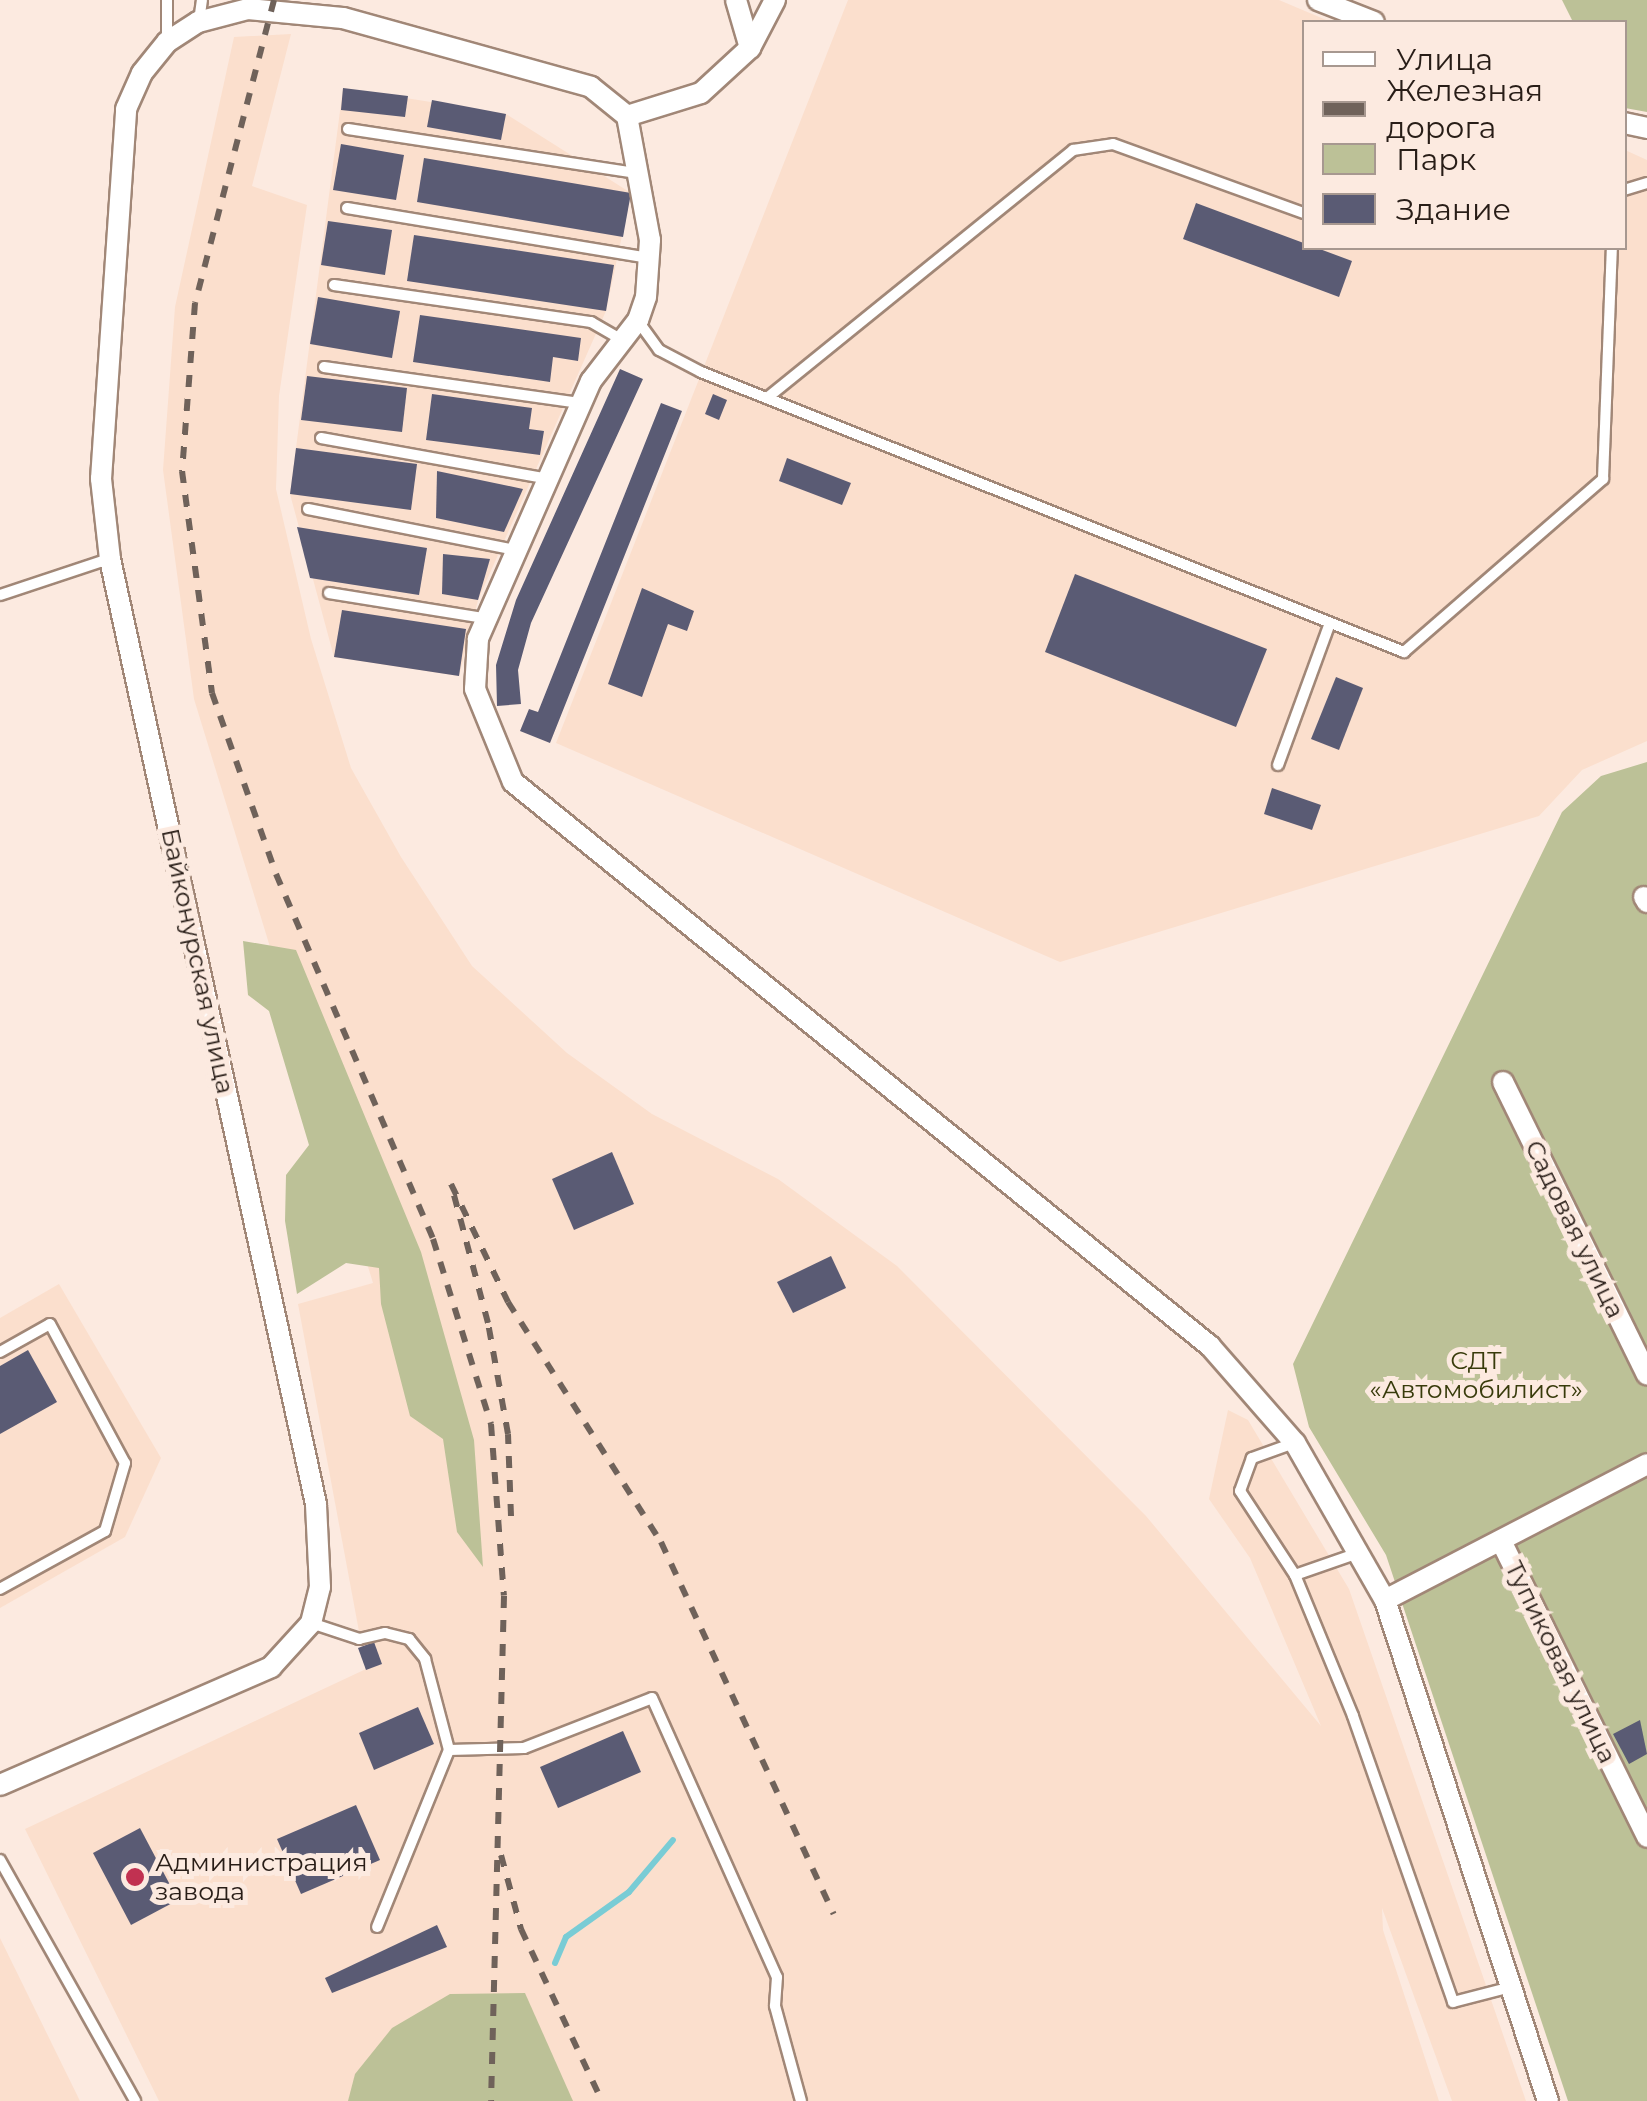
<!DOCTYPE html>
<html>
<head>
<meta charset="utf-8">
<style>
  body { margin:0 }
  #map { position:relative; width:1647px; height:2101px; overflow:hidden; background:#fceae0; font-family:Montserrat,sans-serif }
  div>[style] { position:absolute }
  .built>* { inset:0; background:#fbdfcd }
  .green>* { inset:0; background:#bcc197 }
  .stream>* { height:6px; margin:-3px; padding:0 3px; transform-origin:3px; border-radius:3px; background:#79ccd5 }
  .building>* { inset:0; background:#5a5b74 }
  .roads { filter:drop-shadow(2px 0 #a18777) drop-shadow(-2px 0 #a18777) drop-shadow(0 2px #a18777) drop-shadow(0 -2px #a18777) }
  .lane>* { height:10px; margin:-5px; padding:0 5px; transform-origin:5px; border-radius:5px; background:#fff }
  .street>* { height:20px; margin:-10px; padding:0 10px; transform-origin:10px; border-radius:10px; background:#fff }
  .rail>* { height:6px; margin-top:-3px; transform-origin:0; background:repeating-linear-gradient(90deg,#6f625a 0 12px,transparent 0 24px) }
  .dots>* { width:28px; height:28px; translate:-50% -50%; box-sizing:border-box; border:5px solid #fceae0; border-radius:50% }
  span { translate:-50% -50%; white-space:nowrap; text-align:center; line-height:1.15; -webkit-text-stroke:10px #fceae0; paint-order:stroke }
  .street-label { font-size:25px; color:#281d17 }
  .park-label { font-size:25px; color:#383b0b }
  .poi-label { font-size:25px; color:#281d17 }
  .left { translate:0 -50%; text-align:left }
  .legend { position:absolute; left:1302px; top:20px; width:325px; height:230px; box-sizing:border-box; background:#fceae0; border:2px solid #a79890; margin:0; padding:12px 18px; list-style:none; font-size:30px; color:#281d17 }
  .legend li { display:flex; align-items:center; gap:20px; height:50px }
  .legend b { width:50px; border:2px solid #a79890 }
</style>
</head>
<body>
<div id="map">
  <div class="built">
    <div style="clip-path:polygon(848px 0,1279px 0,1331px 22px,1304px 22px,1304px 248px,1624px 248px,1625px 150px,1647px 160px,1647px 741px,1582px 770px,1539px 816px,1060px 962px,556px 743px)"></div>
    <div style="clip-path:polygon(291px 34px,252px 186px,307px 205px,279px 396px,276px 489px,311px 639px,351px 768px,401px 857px,472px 966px,567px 1053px,652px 1114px,778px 1179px,897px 1266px,1146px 1516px,1321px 1726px,1250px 1558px,1209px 1499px,1228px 1410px,1248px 1420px,1349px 1589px,1526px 2101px,1452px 2101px,1382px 1908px,1383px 1930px,1439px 2101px,159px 2101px,25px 1829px,366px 1669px,298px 1304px,373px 1283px,194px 699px,163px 470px,175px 307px,234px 37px)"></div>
    <div style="clip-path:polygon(343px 88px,506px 114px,631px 193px,606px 311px,478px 600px,459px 676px,334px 657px,290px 494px)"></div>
    <div style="clip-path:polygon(59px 1284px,161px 1458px,125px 1537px,0 1608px,0 1318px)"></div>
    <div style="clip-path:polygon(0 1938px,80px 2101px,0 2101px)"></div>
  </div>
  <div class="green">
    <div style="clip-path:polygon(1562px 0,1647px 0,1647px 112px,1625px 108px,1624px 22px,1573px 22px)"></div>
    <div style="clip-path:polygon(1647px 762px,1647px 2101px,1568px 2101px,1386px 1555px,1309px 1427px,1293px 1364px,1562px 812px,1601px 776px)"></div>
    <div style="clip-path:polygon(243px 941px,296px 950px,421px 1252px,474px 1440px,483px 1567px,457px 1532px,443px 1439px,410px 1416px,381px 1304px,379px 1268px,346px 1263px,297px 1294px,285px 1221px,286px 1175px,309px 1145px,269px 1011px,248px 995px)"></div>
    <div style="clip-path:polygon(525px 1993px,573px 2101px,348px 2101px,355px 2074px,392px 2028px,450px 1994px)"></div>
  </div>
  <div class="stream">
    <div style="left:555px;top:1963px;width:28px;rotate:-67deg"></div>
    <div style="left:566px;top:1937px;width:77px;rotate:-35.5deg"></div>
    <div style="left:629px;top:1892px;width:68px;rotate:-49.8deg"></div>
  </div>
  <div class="building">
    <div style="clip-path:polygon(343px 88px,408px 96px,405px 117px,341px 110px)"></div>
    <div style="clip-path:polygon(432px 100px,506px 114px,501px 140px,427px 127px)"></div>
    <div style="clip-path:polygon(341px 144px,404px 155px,396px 200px,333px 190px)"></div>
    <div style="clip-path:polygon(424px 158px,631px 193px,623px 237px,417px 202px)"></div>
    <div style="clip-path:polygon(1196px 203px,1352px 261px,1339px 297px,1183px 239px)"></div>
    <div style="clip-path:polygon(328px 221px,392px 230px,385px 275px,321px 265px)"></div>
    <div style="clip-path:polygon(414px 235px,614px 265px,606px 311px,407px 281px)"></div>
    <div style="clip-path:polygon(318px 297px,400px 311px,392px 358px,310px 344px)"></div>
    <div style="clip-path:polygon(420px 315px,581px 338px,578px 361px,553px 357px,550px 382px,413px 362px)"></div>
    <div style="clip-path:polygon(620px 369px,643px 379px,531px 623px,518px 670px,521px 704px,497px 706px,496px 665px,516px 600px)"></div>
    <div style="clip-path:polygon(307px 376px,407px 388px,402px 432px,301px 420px)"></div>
    <div style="clip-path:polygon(432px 394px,532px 408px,529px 429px,544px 431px,540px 455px,426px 440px)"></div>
    <div style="clip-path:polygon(713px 394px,727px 400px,719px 420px,705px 414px)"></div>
    <div style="clip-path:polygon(661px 403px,682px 411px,550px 743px,520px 731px,529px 709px,538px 712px)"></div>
    <div style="clip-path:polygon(296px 448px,417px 464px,411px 510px,290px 494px)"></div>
    <div style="clip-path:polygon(787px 458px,851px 483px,842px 505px,779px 481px)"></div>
    <div style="clip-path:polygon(437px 471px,523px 489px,504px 532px,436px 518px)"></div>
    <div style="clip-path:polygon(297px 527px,427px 548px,419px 595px,310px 578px)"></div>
    <div style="clip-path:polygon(443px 554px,490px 559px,478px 600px,442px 594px)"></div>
    <div style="clip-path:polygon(1075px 574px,1267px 649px,1236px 727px,1045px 652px)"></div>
    <div style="clip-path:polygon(642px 588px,694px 611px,687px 631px,668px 624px,642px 697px,608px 684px)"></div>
    <div style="clip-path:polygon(342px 610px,466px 629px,459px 676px,334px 657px)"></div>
    <div style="clip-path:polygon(1336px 677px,1363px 688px,1339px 750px,1311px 739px)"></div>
    <div style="clip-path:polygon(1272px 788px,1321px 805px,1312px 830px,1264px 814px)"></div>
    <div style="clip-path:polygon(612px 1152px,634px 1204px,574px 1230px,552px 1179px)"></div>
    <div style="clip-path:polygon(831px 1256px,846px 1288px,793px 1313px,777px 1282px)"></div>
    <div style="clip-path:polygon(28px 1350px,57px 1402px,0 1434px,0 1366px)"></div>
    <div style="clip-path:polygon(374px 1642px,382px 1664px,366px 1670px,358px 1648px)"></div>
    <div style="clip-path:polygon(418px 1707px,434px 1744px,374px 1770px,359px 1733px)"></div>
    <div style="clip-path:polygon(1640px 1720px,1647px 1754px,1629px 1764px,1613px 1734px)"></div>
    <div style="clip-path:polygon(623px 1731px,641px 1772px,558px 1808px,540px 1767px)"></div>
    <div style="clip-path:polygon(356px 1805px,380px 1860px,301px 1894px,277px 1839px)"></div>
    <div style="clip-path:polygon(140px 1828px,178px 1900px,131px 1925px,93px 1853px)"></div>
    <div style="clip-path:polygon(437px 1925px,447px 1947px,332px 1993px,325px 1978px)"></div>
  </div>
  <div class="roads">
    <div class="lane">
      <div style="left:167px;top:0;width:42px;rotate:90deg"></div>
      <div style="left:199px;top:21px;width:21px;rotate:-82deg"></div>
      <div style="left:348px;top:129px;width:292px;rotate:8.7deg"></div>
      <div style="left:1624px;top:190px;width:24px;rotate:-17deg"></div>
      <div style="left:347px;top:208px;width:306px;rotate:9.4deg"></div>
      <div style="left:334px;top:285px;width:260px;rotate:8.2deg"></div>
      <div style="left:591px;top:322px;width:36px;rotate:30deg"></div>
      <div style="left:638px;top:321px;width:36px;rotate:54deg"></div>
      <div style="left:659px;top:350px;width:47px;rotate:27.6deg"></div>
      <div style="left:701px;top:372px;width:757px;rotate:21.72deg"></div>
      <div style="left:1404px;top:652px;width:264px;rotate:-41deg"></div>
      <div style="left:1603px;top:479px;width:231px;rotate:-87.8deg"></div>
      <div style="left:324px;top:367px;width:260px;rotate:8deg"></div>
      <div style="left:767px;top:398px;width:394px;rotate:-39deg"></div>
      <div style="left:1073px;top:150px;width:40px;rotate:-8.5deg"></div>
      <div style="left:1113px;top:144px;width:203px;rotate:19.9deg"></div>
      <div style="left:321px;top:438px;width:231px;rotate:10.2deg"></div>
      <div style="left:308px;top:509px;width:212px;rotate:11.2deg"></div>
      <div style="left:329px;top:593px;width:157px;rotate:9.2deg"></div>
      <div style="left:0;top:595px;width:115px;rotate:-18.3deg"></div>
      <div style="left:1278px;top:765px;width:151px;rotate:-69.9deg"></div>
      <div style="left:0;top:1352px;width:57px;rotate:-29.2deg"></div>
      <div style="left:50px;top:1324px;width:158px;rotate:61.7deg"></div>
      <div style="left:125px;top:1463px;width:71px;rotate:106.4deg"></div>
      <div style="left:105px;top:1531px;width:120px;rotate:151.1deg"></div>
      <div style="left:1294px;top:1443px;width:45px;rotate:160.3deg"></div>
      <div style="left:1252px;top:1458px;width:35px;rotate:110deg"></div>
      <div style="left:1240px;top:1491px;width:100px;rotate:56.8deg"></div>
      <div style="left:1295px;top:1575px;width:152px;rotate:67.6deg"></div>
      <div style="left:1353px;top:1716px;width:303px;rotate:70.7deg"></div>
      <div style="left:1453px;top:2002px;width:60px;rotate:-14.5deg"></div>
      <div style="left:1295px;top:1575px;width:67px;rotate:-19.2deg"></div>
      <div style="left:311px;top:1623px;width:51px;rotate:18.4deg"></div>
      <div style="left:359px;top:1639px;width:27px;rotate:-13deg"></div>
      <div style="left:385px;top:1633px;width:25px;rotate:14deg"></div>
      <div style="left:409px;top:1639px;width:26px;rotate:51deg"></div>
      <div style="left:425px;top:1659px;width:94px;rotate:75.2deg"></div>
      <div style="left:449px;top:1750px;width:191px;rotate:112.1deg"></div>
      <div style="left:449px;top:1750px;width:75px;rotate:-1.5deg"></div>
      <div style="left:524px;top:1748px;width:137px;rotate:-21.3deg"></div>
      <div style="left:652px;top:1698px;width:306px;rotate:65.9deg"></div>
      <div style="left:777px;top:1977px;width:29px;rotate:94deg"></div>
      <div style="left:775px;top:2006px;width:98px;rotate:74.7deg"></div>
      <div style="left:0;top:1860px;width:276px;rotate:60.7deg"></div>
    </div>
    <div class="street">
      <div style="left:736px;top:0;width:50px;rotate:73.7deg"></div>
      <div style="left:1318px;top:0;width:60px;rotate:21.4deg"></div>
      <div style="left:627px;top:116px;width:77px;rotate:-17.3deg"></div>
      <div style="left:701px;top:93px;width:67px;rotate:-42.6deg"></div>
      <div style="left:750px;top:48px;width:54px;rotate:-62.5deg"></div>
      <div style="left:1624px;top:123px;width:24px;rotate:12deg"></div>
      <div style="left:1644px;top:897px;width:6px;rotate:59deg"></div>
      <div style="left:1503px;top:1082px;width:326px;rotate:63.8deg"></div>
      <div style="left:1501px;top:1541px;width:330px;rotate:63.7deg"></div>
      <div style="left:1385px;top:1600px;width:295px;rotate:-27.4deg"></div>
      <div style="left:0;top:1785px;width:296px;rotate:-23.5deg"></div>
      <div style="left:271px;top:1667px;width:59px;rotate:-47.7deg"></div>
      <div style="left:311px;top:1623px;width:37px;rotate:-76deg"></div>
      <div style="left:320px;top:1587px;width:83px;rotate:-92.8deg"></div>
      <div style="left:316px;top:1504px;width:967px;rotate:-102.3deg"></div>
      <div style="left:110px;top:559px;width:81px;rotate:-96.4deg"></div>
      <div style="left:101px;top:479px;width:371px;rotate:-86.1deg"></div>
      <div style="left:126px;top:109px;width:39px;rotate:-66deg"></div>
      <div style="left:142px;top:73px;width:40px;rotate:-51deg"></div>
      <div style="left:167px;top:42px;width:37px;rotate:-33deg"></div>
      <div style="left:198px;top:22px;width:52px;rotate:-14.6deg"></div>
      <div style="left:248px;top:9px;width:95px;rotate:5.4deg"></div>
      <div style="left:343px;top:18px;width:257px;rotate:15.5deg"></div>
      <div style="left:591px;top:87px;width:46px;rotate:38.9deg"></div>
      <div style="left:627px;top:116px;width:126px;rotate:79.5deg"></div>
      <div style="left:650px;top:240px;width:57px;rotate:94deg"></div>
      <div style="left:646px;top:297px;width:24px;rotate:109deg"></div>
      <div style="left:638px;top:320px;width:77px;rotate:127.6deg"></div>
      <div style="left:591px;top:381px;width:282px;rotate:113.7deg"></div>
      <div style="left:478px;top:639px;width:50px;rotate:93.4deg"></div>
      <div style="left:475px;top:689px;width:100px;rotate:67.8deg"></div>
      <div style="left:513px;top:782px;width:897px;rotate:38.98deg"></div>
      <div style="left:1210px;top:1346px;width:129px;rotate:48.8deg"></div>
      <div style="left:1295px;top:1443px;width:181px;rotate:60.2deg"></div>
      <div style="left:1385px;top:1600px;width:527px;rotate:71.98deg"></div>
    </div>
  </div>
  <div class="rail">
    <div style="left:274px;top:0;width:313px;rotate:104.6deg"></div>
    <div style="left:195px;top:303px;width:169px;rotate:94.4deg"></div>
    <div style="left:182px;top:471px;width:224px;rotate:82.3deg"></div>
    <div style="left:212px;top:693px;width:192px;rotate:70.5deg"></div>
    <div style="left:276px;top:874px;width:397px;rotate:66.7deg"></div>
    <div style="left:433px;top:1239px;width:194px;rotate:72.6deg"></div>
    <div style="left:491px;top:1424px;width:172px;rotate:85.7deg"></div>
    <div style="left:504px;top:1596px;width:505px;rotate:91.47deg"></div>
    <div style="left:511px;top:1516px;width:82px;rotate:-92.1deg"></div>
    <div style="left:508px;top:1434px;width:113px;rotate:-100.2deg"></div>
    <div style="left:488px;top:1323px;width:144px;rotate:-104.9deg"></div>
    <div style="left:451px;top:1184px;width:131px;rotate:64.2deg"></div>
    <div style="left:508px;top:1302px;width:285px;rotate:57.5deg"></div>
    <div style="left:661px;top:1542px;width:410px;rotate:65.1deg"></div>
    <div style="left:501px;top:1855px;width:77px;rotate:74.9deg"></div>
    <div style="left:521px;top:1929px;width:190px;rotate:64.8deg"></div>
  </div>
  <div class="dots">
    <div style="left:135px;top:1877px;background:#c13151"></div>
  </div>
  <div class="street-label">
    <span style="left:198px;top:961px;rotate:78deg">Байконурская улица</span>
    <span style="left:1575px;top:1229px;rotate:64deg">Садовая улица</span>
    <span style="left:1561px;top:1662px;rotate:64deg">Тупиковая улица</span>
  </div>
  <div class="park-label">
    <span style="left:1476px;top:1375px">СДТ<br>«Автомобилист»</span>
  </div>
  <div class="poi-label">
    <span class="left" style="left:155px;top:1877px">Администрация<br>завода</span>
  </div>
  <ul class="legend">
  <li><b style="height:12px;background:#fff"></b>Улица</li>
  <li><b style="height:12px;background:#6f625a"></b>Железная дорога</li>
  <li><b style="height:28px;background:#bcc197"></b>Парк</li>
  <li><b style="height:28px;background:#5a5b74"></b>Здание</li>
  </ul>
</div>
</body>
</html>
